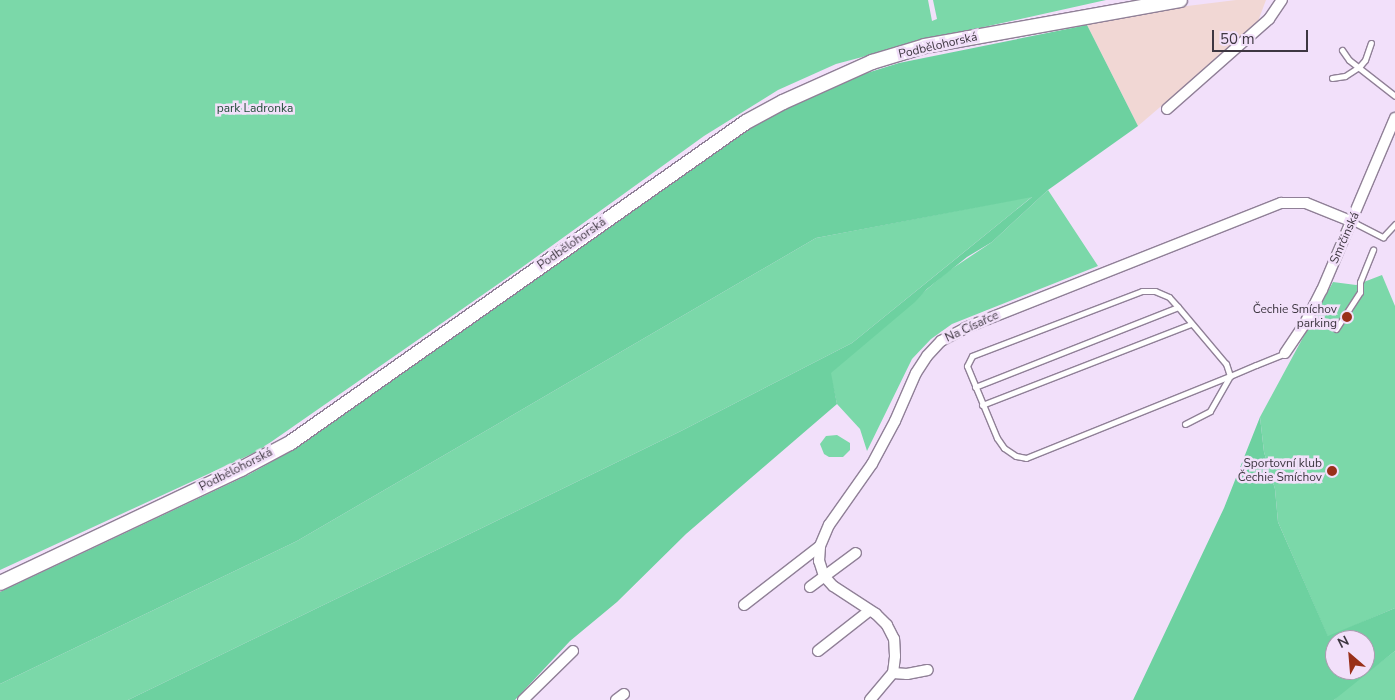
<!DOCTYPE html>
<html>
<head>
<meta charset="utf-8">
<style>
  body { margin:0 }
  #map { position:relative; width:1395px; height:700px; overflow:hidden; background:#f2e0fa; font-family:"Nunito Sans",sans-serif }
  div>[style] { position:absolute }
  .industrial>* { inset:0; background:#f1d7d4 }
  .green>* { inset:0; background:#7bd8a9 }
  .forest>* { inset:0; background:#6dd1a0 }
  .roads { filter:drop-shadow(1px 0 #908097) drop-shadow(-1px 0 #908097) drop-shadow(0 1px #908097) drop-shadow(0 -1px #908097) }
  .lane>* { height:5px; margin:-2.5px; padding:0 2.5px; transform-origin:2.5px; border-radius:2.5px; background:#fff }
  .street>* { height:10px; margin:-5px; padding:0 5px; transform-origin:5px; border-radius:5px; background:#fff }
  .secondary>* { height:14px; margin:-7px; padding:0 7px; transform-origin:7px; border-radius:7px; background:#fff }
  .dots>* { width:14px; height:14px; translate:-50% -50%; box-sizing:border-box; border:2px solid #f2e0fa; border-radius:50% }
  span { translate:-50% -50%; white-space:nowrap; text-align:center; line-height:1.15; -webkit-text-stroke:5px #f2e0fa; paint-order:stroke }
  .street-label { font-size:12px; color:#3e3741 }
  .park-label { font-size:12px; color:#214c37 }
  .poi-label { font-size:12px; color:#3e3741 }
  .right { translate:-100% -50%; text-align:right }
  .north { position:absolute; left:1325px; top:630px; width:50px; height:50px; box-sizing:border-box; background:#f2e0fa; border:1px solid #aa9cb0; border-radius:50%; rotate:333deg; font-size:14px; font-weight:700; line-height:20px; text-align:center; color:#3e3741 }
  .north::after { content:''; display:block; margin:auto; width:18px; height:22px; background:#99301a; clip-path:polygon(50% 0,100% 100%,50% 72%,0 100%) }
  .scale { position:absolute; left:1212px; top:30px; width:96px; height:22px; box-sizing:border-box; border:2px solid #3e3741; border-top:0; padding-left:6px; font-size:15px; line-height:18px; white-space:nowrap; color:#3e3741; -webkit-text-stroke:4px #f2e0fa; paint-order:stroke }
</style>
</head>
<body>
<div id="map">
  <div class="industrial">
    <div style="clip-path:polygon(1236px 0,1266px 0,1257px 24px,1138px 126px,1087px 25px,1171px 8px)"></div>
  </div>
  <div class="green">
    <div style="clip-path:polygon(0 0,928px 0,932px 21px,937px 19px,933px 0,1106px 0,930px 39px,836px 64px,778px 90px,704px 136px,521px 268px,258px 451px,0 570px)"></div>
    <div style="clip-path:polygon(1048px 190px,1098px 266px,952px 324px,931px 339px,912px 359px,867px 451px,860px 429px,837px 404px,830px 373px,947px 272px,992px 242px)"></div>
    <div style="clip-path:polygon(1033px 196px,852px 343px,681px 431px,128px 700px,0 700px,0 684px,297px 541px,816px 238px)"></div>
    <div style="clip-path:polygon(1382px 275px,1395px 306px,1395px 608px,1328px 637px,1278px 522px,1275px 489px,1264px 452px,1260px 417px,1333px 282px,1356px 285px)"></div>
    <div style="clip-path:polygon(837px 435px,850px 443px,850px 450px,843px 457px,829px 457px,824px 454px,820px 444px,826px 436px)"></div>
    <div style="clip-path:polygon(1395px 651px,1395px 700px,1334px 700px,1339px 694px)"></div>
  </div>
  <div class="forest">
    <div style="clip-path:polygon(1087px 25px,1138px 126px,1048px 190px,992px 242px,967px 257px,927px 289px,915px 302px,831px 373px,837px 404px,686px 534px,617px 602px,570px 641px,515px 700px,128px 700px,681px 431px,852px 343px,1032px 197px,816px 238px,297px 541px,0 684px,0 592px,248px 475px,298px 447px,745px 130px,806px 97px,851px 78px,899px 63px)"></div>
    <div style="clip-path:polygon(evenodd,1260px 417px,1264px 452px,1275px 489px,1278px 522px,1328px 636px,1395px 608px,1395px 651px,1334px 700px,1133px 700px,1224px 508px,1260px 417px,1335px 640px,1365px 640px,1365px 670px,1335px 670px,1335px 640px)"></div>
  </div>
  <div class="roads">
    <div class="lane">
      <div style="left:1342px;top:50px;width:12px;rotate:55deg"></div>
      <div style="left:1349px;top:60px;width:58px;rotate:38deg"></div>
      <div style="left:1332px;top:78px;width:13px;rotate:-9deg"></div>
      <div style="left:1345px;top:76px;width:17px;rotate:-33deg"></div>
      <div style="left:1359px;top:67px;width:9px;rotate:-49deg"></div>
      <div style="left:1365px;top:60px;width:18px;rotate:-71deg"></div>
      <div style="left:1353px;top:222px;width:34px;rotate:27deg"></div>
      <div style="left:1383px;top:237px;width:18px;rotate:-47deg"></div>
      <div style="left:1336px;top:329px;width:44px;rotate:-57deg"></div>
      <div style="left:1360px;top:292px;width:10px;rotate:-90deg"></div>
      <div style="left:1360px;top:282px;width:35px;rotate:-68deg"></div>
      <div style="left:975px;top:387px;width:218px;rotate:-21.5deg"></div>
      <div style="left:982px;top:405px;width:224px;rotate:-21.2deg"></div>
      <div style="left:1185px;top:424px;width:28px;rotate:-27deg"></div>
      <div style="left:1210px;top:411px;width:40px;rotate:-60.3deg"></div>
      <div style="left:1230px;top:376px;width:13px;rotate:-108deg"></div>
      <div style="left:1226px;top:364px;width:75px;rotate:-130.1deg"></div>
      <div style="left:1178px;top:307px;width:13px;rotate:-132deg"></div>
      <div style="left:1169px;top:297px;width:15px;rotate:-157deg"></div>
      <div style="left:1155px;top:291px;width:13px;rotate:180deg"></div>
      <div style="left:1142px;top:291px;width:182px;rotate:159.1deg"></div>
      <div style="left:972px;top:356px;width:11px;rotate:117deg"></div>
      <div style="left:967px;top:366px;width:78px;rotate:67.4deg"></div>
      <div style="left:997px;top:438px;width:12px;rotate:55deg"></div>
      <div style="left:1004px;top:448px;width:14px;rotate:34deg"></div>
      <div style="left:1016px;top:456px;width:10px;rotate:11deg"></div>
      <div style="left:1026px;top:458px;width:220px;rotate:-21.9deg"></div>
      <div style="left:1230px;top:376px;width:28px;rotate:-23deg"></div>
      <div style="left:1256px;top:365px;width:31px;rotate:-22deg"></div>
    </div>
    <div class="street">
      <div style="left:1167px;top:109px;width:136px;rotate:-41.4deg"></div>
      <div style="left:1269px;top:19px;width:23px;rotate:-56deg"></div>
      <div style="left:1285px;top:353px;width:36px;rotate:-56deg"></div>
      <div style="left:1305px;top:323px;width:37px;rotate:-63deg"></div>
      <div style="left:1322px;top:290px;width:187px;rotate:-67deg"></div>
      <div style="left:810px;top:587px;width:57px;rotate:-36.5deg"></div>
      <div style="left:744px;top:605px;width:96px;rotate:-37.8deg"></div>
      <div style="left:818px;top:651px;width:65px;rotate:-38.1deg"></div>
      <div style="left:893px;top:673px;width:14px;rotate:4deg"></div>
      <div style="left:907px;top:674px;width:21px;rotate:-11deg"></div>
      <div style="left:523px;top:700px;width:70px;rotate:-44.4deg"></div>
      <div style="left:616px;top:700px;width:10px;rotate:-37deg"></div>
      <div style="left:870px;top:700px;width:35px;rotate:-50deg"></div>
      <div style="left:893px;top:673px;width:17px;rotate:-83deg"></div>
      <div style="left:895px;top:656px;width:17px;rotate:-93deg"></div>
      <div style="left:894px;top:639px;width:16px;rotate:-117deg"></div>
      <div style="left:887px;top:625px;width:16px;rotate:-135deg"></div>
      <div style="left:876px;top:614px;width:51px;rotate:-146.9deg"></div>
      <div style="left:833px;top:586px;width:13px;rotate:-132deg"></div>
      <div style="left:824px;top:576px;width:16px;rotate:-108deg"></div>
      <div style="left:819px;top:561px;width:15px;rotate:-86deg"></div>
      <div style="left:820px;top:546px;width:23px;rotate:-67deg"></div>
      <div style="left:829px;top:525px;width:75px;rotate:-54.8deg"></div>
      <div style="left:872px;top:464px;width:49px;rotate:-61.9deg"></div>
      <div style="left:895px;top:421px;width:52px;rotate:-66.4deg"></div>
      <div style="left:916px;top:373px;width:20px;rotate:-57deg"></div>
      <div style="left:927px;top:356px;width:21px;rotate:-47deg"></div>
      <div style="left:941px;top:341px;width:27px;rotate:-28deg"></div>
      <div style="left:965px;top:328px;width:340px;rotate:-21.6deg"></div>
      <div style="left:1281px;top:203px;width:25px"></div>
      <div style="left:1306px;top:203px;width:51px;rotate:22deg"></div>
    </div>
    <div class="secondary">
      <div style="left:0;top:583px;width:267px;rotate:-25.3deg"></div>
      <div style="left:241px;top:469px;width:55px;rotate:-28deg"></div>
      <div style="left:290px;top:443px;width:558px;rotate:-35.14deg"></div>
      <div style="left:746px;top:122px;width:42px;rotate:-28.4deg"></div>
      <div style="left:783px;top:102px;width:98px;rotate:-24.2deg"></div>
      <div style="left:872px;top:62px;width:55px;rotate:-16.8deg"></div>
      <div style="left:925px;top:46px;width:259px;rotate:-10.2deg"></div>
    </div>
  </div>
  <div class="dots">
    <div style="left:1347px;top:317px;background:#99301a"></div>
    <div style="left:1332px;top:471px;background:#99301a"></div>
  </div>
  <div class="street-label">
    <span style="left:938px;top:46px;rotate:-13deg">Podbělohorská</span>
    <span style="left:1345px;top:238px;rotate:-66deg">Smrčinská</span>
    <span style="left:572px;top:244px;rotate:-35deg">Podbělohorská</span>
    <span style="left:972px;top:327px;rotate:-25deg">Na Císařce</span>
    <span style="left:236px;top:470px;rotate:-27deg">Podbělohorská</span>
  </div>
  <div class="park-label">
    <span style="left:255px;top:109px">park Ladronka</span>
  </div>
  <div class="poi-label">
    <span class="right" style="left:1337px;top:317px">Čechie Smíchov<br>parking</span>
    <span class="right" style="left:1322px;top:471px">Sportovní klub<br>Čechie Smíchov</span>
  </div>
  <div class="north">N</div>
  <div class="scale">50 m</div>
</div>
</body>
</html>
